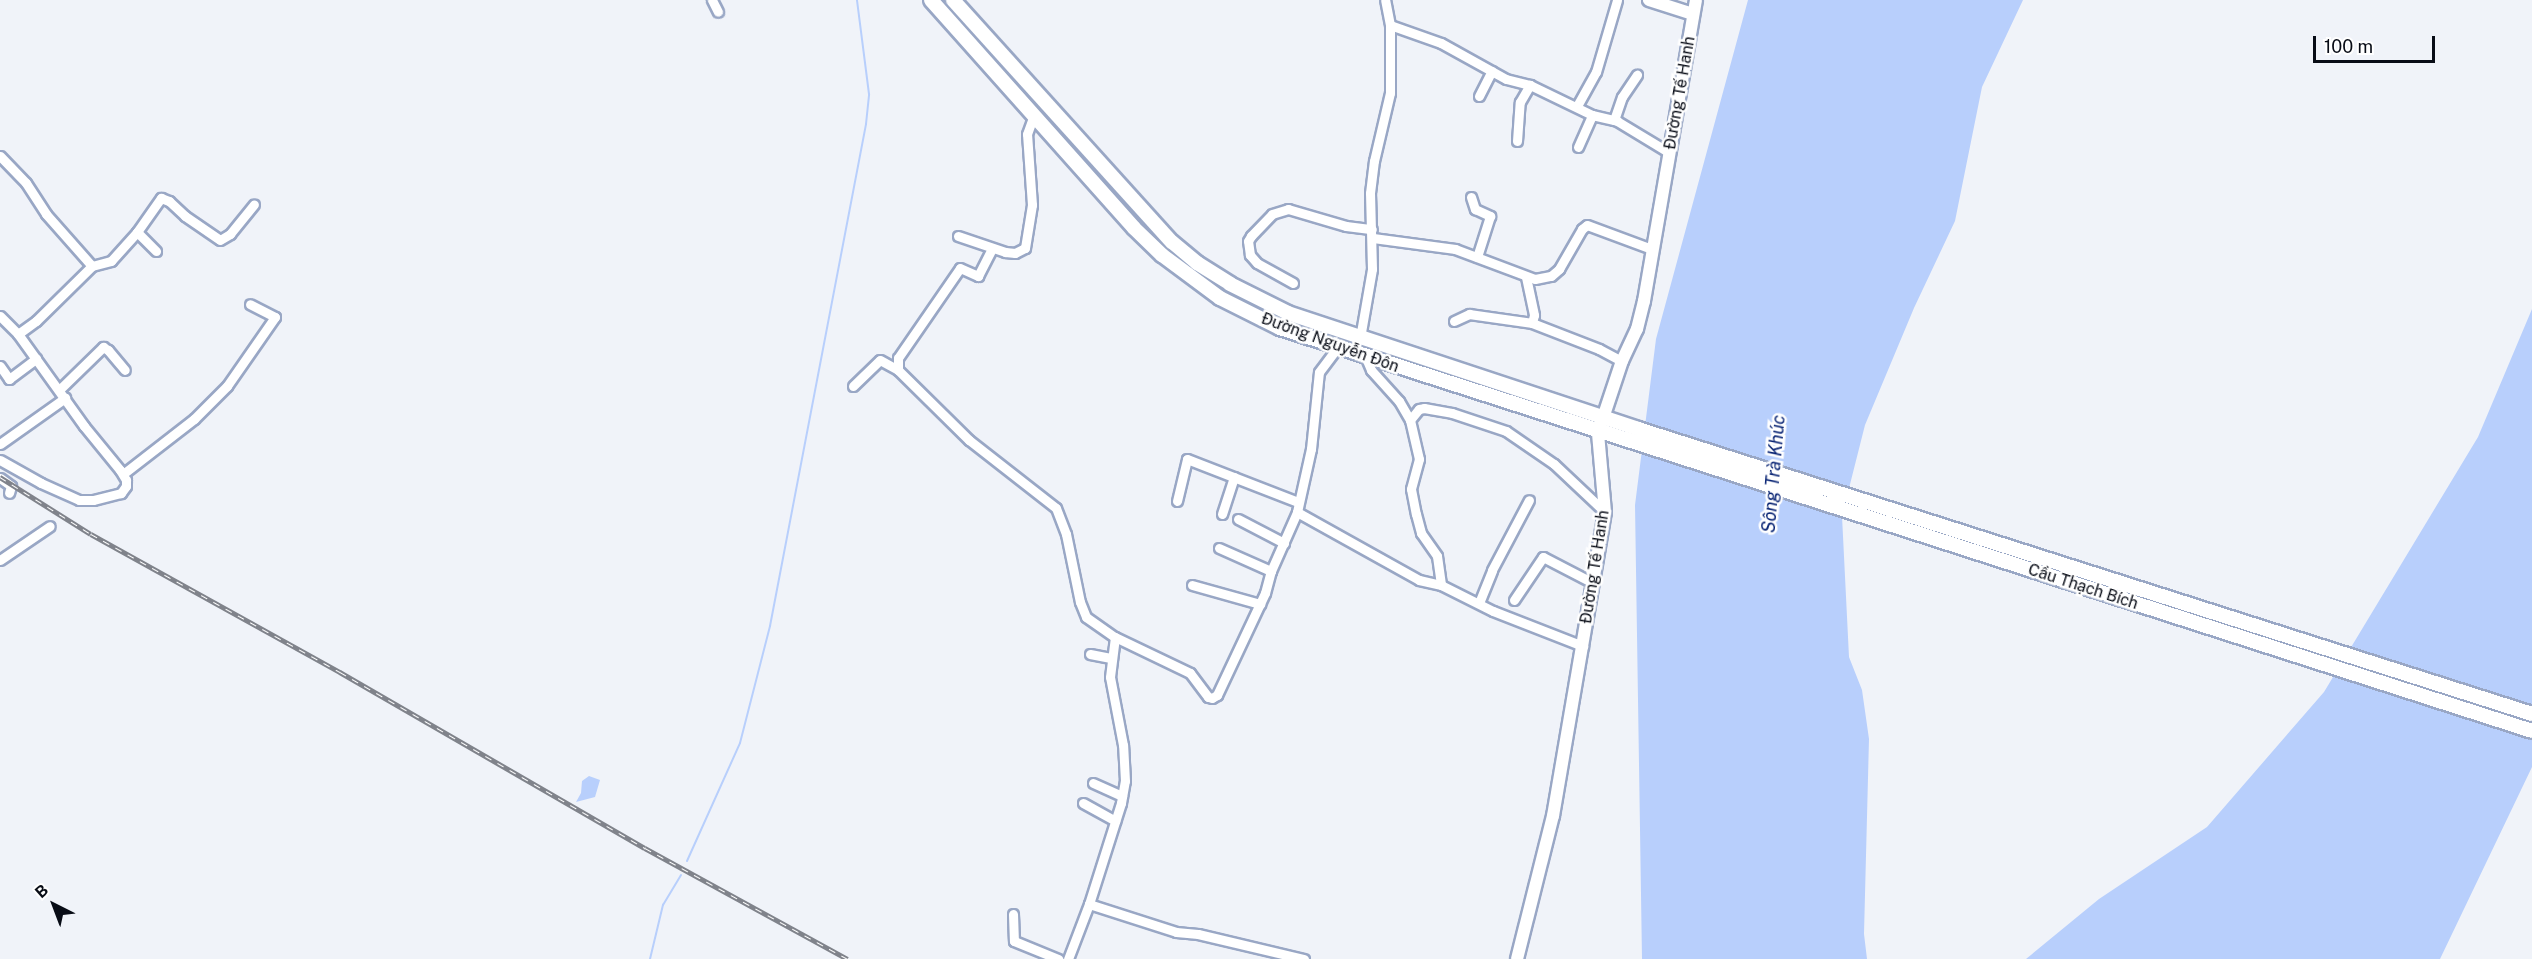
<!DOCTYPE html>
<html>
<head>
<meta charset="utf-8">
<style>
  body { margin:0 }
  #map { position:relative; width:2532px; height:959px; overflow:hidden; background:#f0f3f9; font-family:"Public Sans",sans-serif }
  div>[style] { position:absolute }
  .water>* { inset:0; background:#b8cffc }
  .stream>* { height:2px; margin:-1px; padding:0 1px; transform-origin:1px; border-radius:1px; background:#b8cffc }
  .roads { filter:drop-shadow(2px 0 #99a7c5) drop-shadow(-2px 0 #99a7c5) drop-shadow(0 2px #99a7c5) drop-shadow(0 -2px #99a7c5) }
  .minor>* { height:9px; margin:-4.5px; padding:0 4.5px; transform-origin:4.5px; border-radius:4.5px; background:#fff }
  .tertiary>* { height:12px; margin:-6px; padding:0 6px; transform-origin:6px; border-radius:6px; background:#fff }
  .secondary>* { height:14px; margin:-7px; padding:0 7px; transform-origin:7px; border-radius:7px; background:#fff }
  .rail>* { height:4.5px; margin-top:-2.25px; transform-origin:0; background:repeating-linear-gradient(90deg,#fff 0 7px,#80838b 0 14px); box-sizing:border-box; border-block:2px solid #80838b }
  span { translate:-50% -50%; white-space:nowrap; text-align:center; line-height:1.15; -webkit-text-stroke:5px #fff; paint-order:stroke }
  .street-label { font-size:16px; color:#080c16 }
  .water-label { font-size:18px; color:#052172; font-style:italic }
  .north { position:absolute; left:24px; top:875px; width:60px; height:60px; -webkit-text-stroke:4px #fff; paint-order:stroke; rotate:318deg; font-size:16px; font-weight:700; line-height:24px; text-align:center; color:#080c16 }
  .north::after { content:''; display:block; margin:auto; width:21px; height:27px; background:#080c16; clip-path:polygon(50% 0,100% 100%,50% 72%,0 100%) }
  .scale { position:absolute; left:2313px; top:36px; width:122px; height:27px; box-sizing:border-box; border:3px solid #080c16; border-top:0; padding-left:8px; font-size:18px; line-height:21px; white-space:nowrap; color:#080c16; -webkit-text-stroke:4px #fff; paint-order:stroke }
</style>
</head>
<body>
<div id="map">
  <div class="water">
    <div style="clip-path:polygon(1748px 0,2023px 0,1982px 87px,1955px 221px,1914px 308px,1865px 425px,1842px 516px,1849px 657px,1862px 690px,1869px 739px,1864px 934px,1867px 959px,1642px 959px,1635px 505px,1656px 339px)"></div>
    <div style="clip-path:polygon(2532px 309px,2532px 767px,2440px 959px,2026px 959px,2099px 899px,2207px 827px,2324px 692px,2478px 437px)"></div>
    <div style="clip-path:polygon(589px 776px,600px 780px,595px 797px,576px 802px,581px 793px,582px 781px)"></div>
  </div>
  <div class="stream">
    <div style="left:687px;top:861px;width:129px;rotate:-65.8deg"></div>
    <div style="left:740px;top:743px;width:121px;rotate:-75.6deg"></div>
    <div style="left:770px;top:626px;width:511px;rotate:-79.17deg"></div>
    <div style="left:866px;top:124px;width:30px;rotate:-84deg"></div>
    <div style="left:869px;top:94px;width:95px;rotate:-97.3deg"></div>
    <div style="left:650px;top:959px;width:56px;rotate:-76.5deg"></div>
    <div style="left:663px;top:905px;width:35px;rotate:-59deg"></div>
  </div>
  <div class="roads">
    <div class="minor">
      <div style="left:712px;top:0;width:13px;rotate:63deg"></div>
      <div style="left:1390px;top:25px;width:54px;rotate:19.4deg"></div>
      <div style="left:1441px;top:43px;width:74px;rotate:29deg"></div>
      <div style="left:1506px;top:79px;width:25px;rotate:14deg"></div>
      <div style="left:1530px;top:85px;width:69px;rotate:25.8deg"></div>
      <div style="left:1592px;top:115px;width:26px;rotate:13deg"></div>
      <div style="left:1617px;top:121px;width:62px;rotate:31.1deg"></div>
      <div style="left:1479px;top:96px;width:28px;rotate:-63deg"></div>
      <div style="left:1577px;top:106px;width:39px;rotate:-61deg"></div>
      <div style="left:1596px;top:72px;width:75px;rotate:-73.7deg"></div>
      <div style="left:1614px;top:120px;width:24px;rotate:-71deg"></div>
      <div style="left:1622px;top:97px;width:27px;rotate:-56deg"></div>
      <div style="left:1517px;top:141px;width:39px;rotate:-86deg"></div>
      <div style="left:1520px;top:102px;width:20px;rotate:-60deg"></div>
      <div style="left:1578px;top:147px;width:35px;rotate:-66deg"></div>
      <div style="left:0;top:156px;width:37px;rotate:46deg"></div>
      <div style="left:26px;top:183px;width:37px;rotate:57deg"></div>
      <div style="left:46px;top:214px;width:69px;rotate:48.5deg"></div>
      <div style="left:1471px;top:197px;width:13px;rotate:72deg"></div>
      <div style="left:1475px;top:209px;width:17px;rotate:25deg"></div>
      <div style="left:1490px;top:216px;width:43px;rotate:107.6deg"></div>
      <div style="left:137px;top:232px;width:27px;rotate:45deg"></div>
      <div style="left:958px;top:236px;width:50px;rotate:18.8deg"></div>
      <div style="left:1005px;top:252px;width:10px;rotate:6deg"></div>
      <div style="left:1015px;top:253px;width:11px;rotate:-27deg"></div>
      <div style="left:1025px;top:248px;width:44px;rotate:-80.8deg"></div>
      <div style="left:1032px;top:205px;width:71px;rotate:-94deg"></div>
      <div style="left:1027px;top:134px;width:20px;rotate:-70deg"></div>
      <div style="left:1373px;top:238px;width:83px;rotate:7.6deg"></div>
      <div style="left:1455px;top:249px;width:85px;rotate:20.6deg"></div>
      <div style="left:1535px;top:279px;width:16px;rotate:-11deg"></div>
      <div style="left:1551px;top:276px;width:11px;rotate:-41deg"></div>
      <div style="left:1559px;top:269px;width:46px;rotate:-60.1deg"></div>
      <div style="left:1582px;top:229px;width:6px;rotate:-39deg"></div>
      <div style="left:1587px;top:225px;width:69px;rotate:20.3deg"></div>
      <div style="left:1526px;top:277px;width:39px;rotate:78deg"></div>
      <div style="left:1534px;top:315px;width:8px;rotate:104deg"></div>
      <div style="left:1293px;top:283px;width:41px;rotate:-150.9deg"></div>
      <div style="left:1257px;top:263px;width:11px;rotate:-131deg"></div>
      <div style="left:1250px;top:255px;width:14px;rotate:-98deg"></div>
      <div style="left:1248px;top:241px;width:6px;rotate:-59deg"></div>
      <div style="left:1251px;top:236px;width:30px;rotate:-46deg"></div>
      <div style="left:1272px;top:214px;width:17px;rotate:-17deg"></div>
      <div style="left:1288px;top:209px;width:60px;rotate:16.3deg"></div>
      <div style="left:1346px;top:226px;width:26px;rotate:7deg"></div>
      <div style="left:0;top:316px;width:25px;rotate:45deg"></div>
      <div style="left:18px;top:334px;width:113px;rotate:54.3deg"></div>
      <div style="left:84px;top:426px;width:57px;rotate:50.7deg"></div>
      <div style="left:120px;top:470px;width:12px;rotate:59deg"></div>
      <div style="left:126px;top:480px;width:6px;rotate:90deg"></div>
      <div style="left:126px;top:486px;width:9px;rotate:126deg"></div>
      <div style="left:121px;top:493px;width:29px;rotate:166deg"></div>
      <div style="left:93px;top:500px;width:14px;rotate:180deg"></div>
      <div style="left:79px;top:500px;width:42px;rotate:-155.9deg"></div>
      <div style="left:41px;top:483px;width:47px;rotate:-150.7deg"></div>
      <div style="left:1454px;top:321px;width:17px;rotate:-25deg"></div>
      <div style="left:1469px;top:314px;width:64px;rotate:8.1deg"></div>
      <div style="left:1532px;top:323px;width:72px;rotate:21.2deg"></div>
      <div style="left:1599px;top:349px;width:26px;rotate:28deg"></div>
      <div style="left:18px;top:334px;width:22px;rotate:-36deg"></div>
      <div style="left:36px;top:321px;width:78px;rotate:-44.5deg"></div>
      <div style="left:92px;top:266px;width:20px;rotate:-15deg"></div>
      <div style="left:111px;top:261px;width:39px;rotate:-48deg"></div>
      <div style="left:137px;top:232px;width:42px;rotate:-54.8deg"></div>
      <div style="left:161px;top:198px;width:9px;rotate:21deg"></div>
      <div style="left:169px;top:201px;width:22px;rotate:43deg"></div>
      <div style="left:185px;top:216px;width:42px;rotate:34.4deg"></div>
      <div style="left:220px;top:240px;width:12px;rotate:-31deg"></div>
      <div style="left:230px;top:234px;width:38px;rotate:-51deg"></div>
      <div style="left:1360px;top:338px;width:70px;rotate:-80.1deg"></div>
      <div style="left:1372px;top:269px;width:76px;rotate:-91.5deg"></div>
      <div style="left:1370px;top:193px;width:32px;rotate:-83deg"></div>
      <div style="left:1374px;top:161px;width:70px;rotate:-76.8deg"></div>
      <div style="left:1390px;top:93px;width:68px;rotate:-90deg"></div>
      <div style="left:1390px;top:25px;width:25px;rotate:-101deg"></div>
      <div style="left:1366px;top:358px;width:13px;rotate:67deg"></div>
      <div style="left:1371px;top:370px;width:42px;rotate:47.9deg"></div>
      <div style="left:1399px;top:401px;width:22px;rotate:60deg"></div>
      <div style="left:1410px;top:420px;width:40px;rotate:77deg"></div>
      <div style="left:1419px;top:459px;width:31px;rotate:105deg"></div>
      <div style="left:1411px;top:489px;width:25px;rotate:79deg"></div>
      <div style="left:1416px;top:514px;width:20px;rotate:75deg"></div>
      <div style="left:1421px;top:533px;width:28px;rotate:55deg"></div>
      <div style="left:1437px;top:556px;width:29px;rotate:82deg"></div>
      <div style="left:0;top:366px;width:16px;rotate:55deg"></div>
      <div style="left:9px;top:379px;width:34px;rotate:-37deg"></div>
      <div style="left:898px;top:370px;width:12px;rotate:-90deg"></div>
      <div style="left:898px;top:358px;width:109px;rotate:-55.4deg"></div>
      <div style="left:960px;top:268px;width:20px;rotate:24deg"></div>
      <div style="left:978px;top:276px;width:31px;rotate:-63deg"></div>
      <div style="left:853px;top:386px;width:37px;rotate:-44deg"></div>
      <div style="left:880px;top:360px;width:21px;rotate:29deg"></div>
      <div style="left:898px;top:370px;width:100px;rotate:44.6deg"></div>
      <div style="left:969px;top:440px;width:110px;rotate:38deg"></div>
      <div style="left:1056px;top:508px;width:28px;rotate:69deg"></div>
      <div style="left:1066px;top:534px;width:69px;rotate:78.4deg"></div>
      <div style="left:1080px;top:602px;width:16px;rotate:68deg"></div>
      <div style="left:1086px;top:617px;width:35px;rotate:35deg"></div>
      <div style="left:1115px;top:637px;width:83px;rotate:25.6deg"></div>
      <div style="left:1190px;top:673px;width:30px;rotate:53deg"></div>
      <div style="left:1208px;top:697px;width:4px;rotate:14deg"></div>
      <div style="left:1212px;top:698px;width:6px;rotate:-31deg"></div>
      <div style="left:1217px;top:695px;width:113px;rotate:-64.8deg"></div>
      <div style="left:1265px;top:593px;width:23px;rotate:-75deg"></div>
      <div style="left:1271px;top:571px;width:64px;rotate:-66.2deg"></div>
      <div style="left:1297px;top:512px;width:65px;rotate:-77.5deg"></div>
      <div style="left:1311px;top:449px;width:77px;rotate:-84.1deg"></div>
      <div style="left:1319px;top:372px;width:30px;rotate:-53deg"></div>
      <div style="left:59px;top:390px;width:62px;rotate:-44.3deg"></div>
      <div style="left:103px;top:347px;width:6px;rotate:31deg"></div>
      <div style="left:108px;top:350px;width:26px;rotate:50deg"></div>
      <div style="left:1410px;top:420px;width:14px;rotate:-51deg"></div>
      <div style="left:1419px;top:409px;width:5px;rotate:-11deg"></div>
      <div style="left:1424px;top:408px;width:28px;rotate:10deg"></div>
      <div style="left:1452px;top:413px;width:57px;rotate:18.4deg"></div>
      <div style="left:1506px;top:431px;width:58px;rotate:34.5deg"></div>
      <div style="left:1554px;top:464px;width:70px;rotate:43.3deg"></div>
      <div style="left:0;top:444px;width:80px;rotate:-35.3deg"></div>
      <div style="left:123px;top:474px;width:90px;rotate:-37.8deg"></div>
      <div style="left:194px;top:419px;width:47px;rotate:-45deg"></div>
      <div style="left:227px;top:386px;width:84px;rotate:-55.2deg"></div>
      <div style="left:275px;top:317px;width:28px;rotate:-153deg"></div>
      <div style="left:0;top:478px;width:14px;rotate:36deg"></div>
      <div style="left:11px;top:486px;width:7px;rotate:106deg"></div>
      <div style="left:1177px;top:501px;width:43px;rotate:-76.6deg"></div>
      <div style="left:1187px;top:459px;width:119px;rotate:21.2deg"></div>
      <div style="left:1297px;top:512px;width:140px;rotate:29.1deg"></div>
      <div style="left:1419px;top:580px;width:23px;rotate:13deg"></div>
      <div style="left:1441px;top:585px;width:58px;rotate:26.6deg"></div>
      <div style="left:1493px;top:611px;width:97px;rotate:21.3deg"></div>
      <div style="left:1222px;top:514px;width:39px;rotate:-72deg"></div>
      <div style="left:1238px;top:519px;width:52px;rotate:27.6deg"></div>
      <div style="left:1219px;top:548px;width:57px;rotate:23.9deg"></div>
      <div style="left:0;top:560px;width:60px;rotate:-34.2deg"></div>
      <div style="left:1192px;top:585px;width:71px;rotate:15.6deg"></div>
      <div style="left:1514px;top:600px;width:52px;rotate:-56deg"></div>
      <div style="left:1543px;top:557px;width:56px;rotate:27.5deg"></div>
      <div style="left:1479px;top:603px;width:35px;rotate:-68deg"></div>
      <div style="left:1492px;top:570px;width:79px;rotate:-62.1deg"></div>
      <div style="left:1090px;top:654px;width:21px;rotate:11deg"></div>
      <div style="left:1093px;top:783px;width:32px;rotate:24deg"></div>
      <div style="left:1083px;top:803px;width:37px;rotate:29deg"></div>
      <div style="left:1089px;top:904px;width:91px;rotate:17.8deg"></div>
      <div style="left:1176px;top:932px;width:22px;rotate:5deg"></div>
      <div style="left:1198px;top:934px;width:109px;rotate:13.3deg"></div>
      <div style="left:1013px;top:914px;width:27px;rotate:88deg"></div>
      <div style="left:1014px;top:941px;width:48px;rotate:22.2deg"></div>
      <div style="left:1068px;top:959px;width:59px;rotate:-69.1deg"></div>
      <div style="left:1089px;top:904px;width:106px;rotate:-72.4deg"></div>
      <div style="left:1121px;top:803px;width:22px;rotate:-80deg"></div>
      <div style="left:1125px;top:781px;width:36px;rotate:-93deg"></div>
      <div style="left:1123px;top:745px;width:69px;rotate:-100.8deg"></div>
      <div style="left:1110px;top:677px;width:40px;rotate:-82.9deg"></div>
    </div>
    <div class="tertiary">
      <div style="left:1649px;top:0;width:46px;rotate:17.7deg"></div>
      <div style="left:1517px;top:959px;width:147px;rotate:-75.9deg"></div>
      <div style="left:1553px;top:816px;width:308px;rotate:-80.3deg"></div>
      <div style="left:1605px;top:512px;width:79px;rotate:-95.1deg"></div>
      <div style="left:1598px;top:433px;width:76px;rotate:-71.6deg"></div>
      <div style="left:1622px;top:361px;width:35px;rotate:-65deg"></div>
      <div style="left:1637px;top:329px;width:29px;rotate:-76deg"></div>
      <div style="left:1644px;top:301px;width:305px;rotate:-80.2deg"></div>
    </div>
    <div class="secondary">
      <div style="left:931px;top:0;width:305px;rotate:48.3deg"></div>
      <div style="left:1134px;top:228px;width:39px;rotate:44deg"></div>
      <div style="left:1162px;top:255px;width:72px;rotate:36.6deg"></div>
      <div style="left:1220px;top:298px;width:67px;rotate:26.6deg"></div>
      <div style="left:1280px;top:328px;width:1315px;rotate:17.84deg"></div>
      <div style="left:953px;top:0;width:326px;rotate:47.9deg"></div>
      <div style="left:1172px;top:242px;width:33px;rotate:40deg"></div>
      <div style="left:1197px;top:263px;width:39px;rotate:32deg"></div>
      <div style="left:1230px;top:284px;width:65px;rotate:26.6deg"></div>
      <div style="left:1288px;top:313px;width:369px;rotate:18.3deg"></div>
      <div style="left:1638px;top:429px;width:938px;rotate:17.68deg"></div>
    </div>
  </div>
  <div class="rail">
    <div style="left:0;top:477px;width:107px;rotate:32.1deg"></div>
    <div style="left:91px;top:534px;width:285px;rotate:29deg"></div>
    <div style="left:340px;top:672px;width:352px;rotate:30deg"></div>
    <div style="left:645px;top:848px;width:231px;rotate:28.7deg"></div>
  </div>
  <div class="street-label">
    <span style="left:1680px;top:93px;rotate:-80deg">Đường Tế Hanh</span>
    <span style="left:1330px;top:343px;rotate:20deg">Đường Nguyễn Đôn</span>
    <span style="left:1595px;top:567px;rotate:-81deg">Đường Tế Hanh</span>
    <span style="left:2083px;top:587px;rotate:18deg">Cầu Thạch Bích</span>
  </div>
  <div class="water-label">
    <span style="left:1774px;top:474px;rotate:-85deg">Sông Trà Khúc</span>
  </div>
  <div class="north">B</div>
  <div class="scale">100 m</div>
</div>
</body>
</html>
